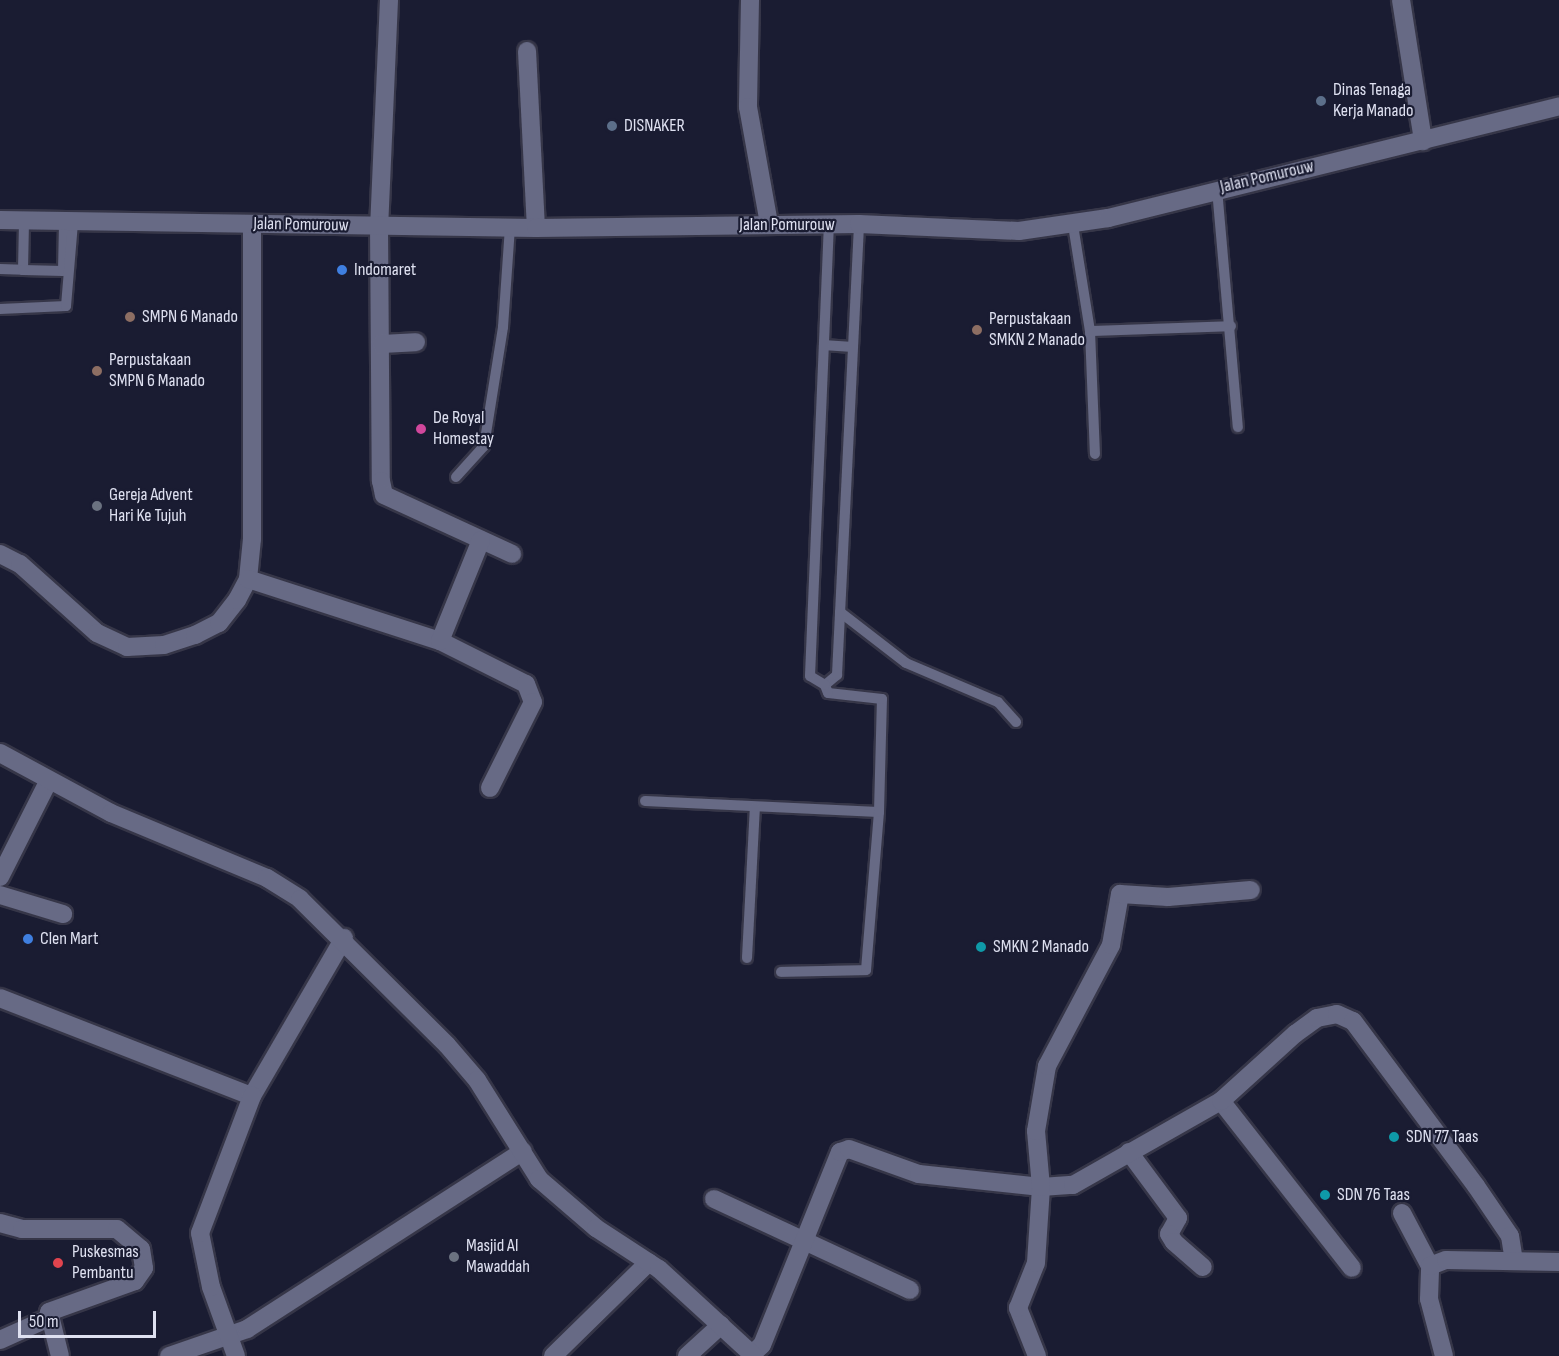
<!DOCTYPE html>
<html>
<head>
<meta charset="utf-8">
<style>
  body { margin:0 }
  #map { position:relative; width:1559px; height:1356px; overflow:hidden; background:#1a1c32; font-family:"Sofia Sans Condensed",sans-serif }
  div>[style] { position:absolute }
  .roads { filter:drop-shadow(2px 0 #363648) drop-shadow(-2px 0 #363648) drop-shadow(0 2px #363648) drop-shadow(0 -2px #363648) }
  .lane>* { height:10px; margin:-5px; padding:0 5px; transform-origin:5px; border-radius:5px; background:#676a85 }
  .street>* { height:18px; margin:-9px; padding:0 9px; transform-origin:9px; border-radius:9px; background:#676a85 }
  .secondary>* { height:18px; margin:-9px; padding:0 9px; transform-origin:9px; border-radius:9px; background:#676a85 }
  .dots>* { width:16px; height:16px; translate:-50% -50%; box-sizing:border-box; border:3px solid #1a1c32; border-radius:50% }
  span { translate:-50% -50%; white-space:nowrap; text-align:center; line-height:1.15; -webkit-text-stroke:4.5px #1a1c32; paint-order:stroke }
  .poi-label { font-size:18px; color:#dee0f0 }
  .left { translate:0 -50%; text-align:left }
  .street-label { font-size:18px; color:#dee0f0 }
  .scale { position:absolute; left:18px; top:1311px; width:138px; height:27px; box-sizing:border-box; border:3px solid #dee0f0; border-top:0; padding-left:8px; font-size:18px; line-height:21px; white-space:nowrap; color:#dee0f0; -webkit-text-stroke:4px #1a1c32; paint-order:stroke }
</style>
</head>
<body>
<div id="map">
  <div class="roads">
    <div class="lane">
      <div style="left:1217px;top:189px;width:239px;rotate:85deg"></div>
      <div style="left:1073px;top:225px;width:107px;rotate:80.9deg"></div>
      <div style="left:1090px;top:331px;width:123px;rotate:87.7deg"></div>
      <div style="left:0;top:269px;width:23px;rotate:2deg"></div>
      <div style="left:23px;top:270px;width:49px;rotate:-88.8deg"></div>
      <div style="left:23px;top:270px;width:40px;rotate:1.4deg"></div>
      <div style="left:63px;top:271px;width:48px;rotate:-88.8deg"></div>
      <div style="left:0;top:309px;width:66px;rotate:-2.6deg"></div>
      <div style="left:66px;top:306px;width:83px;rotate:-85.2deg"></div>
      <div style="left:1090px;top:331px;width:141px;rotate:-2deg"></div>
      <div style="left:824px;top:345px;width:28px;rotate:4deg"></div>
      <div style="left:456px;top:477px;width:42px;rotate:-47.9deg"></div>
      <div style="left:484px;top:446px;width:121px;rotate:-80.9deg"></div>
      <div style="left:503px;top:327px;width:101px;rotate:-86deg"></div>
      <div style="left:840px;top:612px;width:83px;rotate:37.7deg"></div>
      <div style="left:906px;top:663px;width:100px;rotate:23deg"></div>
      <div style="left:998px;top:702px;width:27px;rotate:48deg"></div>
      <div style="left:825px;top:685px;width:16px;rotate:-40deg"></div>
      <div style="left:837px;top:675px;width:452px;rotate:-87.2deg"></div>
      <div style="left:645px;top:801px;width:234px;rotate:2.7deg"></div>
      <div style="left:747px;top:958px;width:151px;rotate:-87deg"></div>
      <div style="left:781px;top:972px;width:85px;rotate:-1.3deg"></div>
      <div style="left:866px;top:970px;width:159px;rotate:-85.3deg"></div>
      <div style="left:879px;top:812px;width:113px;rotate:-88.5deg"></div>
      <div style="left:882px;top:699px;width:54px;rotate:-173.7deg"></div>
      <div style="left:828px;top:693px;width:9px;rotate:-111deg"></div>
      <div style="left:825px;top:685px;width:17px;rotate:-149deg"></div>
      <div style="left:810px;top:676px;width:452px;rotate:-87.6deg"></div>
    </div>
    <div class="street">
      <div style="left:389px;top:0;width:225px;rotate:92.5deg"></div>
      <div style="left:379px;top:225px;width:256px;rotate:89.6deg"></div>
      <div style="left:381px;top:481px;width:14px;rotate:78deg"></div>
      <div style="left:384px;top:495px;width:141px;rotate:24.7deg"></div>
      <div style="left:750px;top:0;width:107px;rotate:91.1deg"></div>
      <div style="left:748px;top:107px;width:119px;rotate:79.8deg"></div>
      <div style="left:1401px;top:0;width:143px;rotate:81.1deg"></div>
      <div style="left:527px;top:51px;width:177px;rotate:87.1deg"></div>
      <div style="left:381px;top:344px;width:35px;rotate:-3deg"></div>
      <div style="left:0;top:554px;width:22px;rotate:27deg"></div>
      <div style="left:20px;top:564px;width:103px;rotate:41.9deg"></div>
      <div style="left:97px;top:633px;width:33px;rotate:25deg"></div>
      <div style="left:127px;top:647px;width:37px;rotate:-3deg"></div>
      <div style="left:164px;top:645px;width:33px;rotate:-18deg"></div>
      <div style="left:195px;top:635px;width:27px;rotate:-27deg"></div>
      <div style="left:219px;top:623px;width:29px;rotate:-52deg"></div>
      <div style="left:237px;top:600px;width:24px;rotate:-62deg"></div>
      <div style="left:248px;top:579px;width:40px;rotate:-84.3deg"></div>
      <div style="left:252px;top:539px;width:315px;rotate:-90deg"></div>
      <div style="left:248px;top:579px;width:202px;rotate:17.9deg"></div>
      <div style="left:440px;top:641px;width:96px;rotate:26.6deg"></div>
      <div style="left:526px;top:684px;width:19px;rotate:69deg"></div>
      <div style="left:533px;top:702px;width:96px;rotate:116.6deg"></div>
      <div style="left:440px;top:641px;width:109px;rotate:-67.9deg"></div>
      <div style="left:0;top:877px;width:106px;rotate:-63.2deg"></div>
      <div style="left:0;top:895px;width:66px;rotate:16.8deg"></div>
      <div style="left:0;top:998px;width:270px;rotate:21.3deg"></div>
      <div style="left:252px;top:1096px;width:183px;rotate:-59.8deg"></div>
      <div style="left:1221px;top:1101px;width:212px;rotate:51.9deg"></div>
      <div style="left:1129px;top:1152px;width:82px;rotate:53.4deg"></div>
      <div style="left:1178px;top:1218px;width:18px;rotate:119deg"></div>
      <div style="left:1169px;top:1234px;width:9px;rotate:58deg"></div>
      <div style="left:1174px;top:1242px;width:38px;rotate:41deg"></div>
      <div style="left:714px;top:1199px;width:216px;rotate:24.9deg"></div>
      <div style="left:1402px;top:1213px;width:60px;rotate:62.2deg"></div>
      <div style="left:0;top:1223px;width:23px;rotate:15deg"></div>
      <div style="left:22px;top:1229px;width:95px"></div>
      <div style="left:117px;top:1229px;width:31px;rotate:40deg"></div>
      <div style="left:141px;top:1249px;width:19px;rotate:81deg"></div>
      <div style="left:144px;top:1268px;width:16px;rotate:125deg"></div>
      <div style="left:135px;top:1281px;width:91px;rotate:160.2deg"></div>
      <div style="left:49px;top:1312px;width:45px;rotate:76deg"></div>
      <div style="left:0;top:1340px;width:54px;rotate:-24.2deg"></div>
      <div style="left:752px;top:1354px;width:13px;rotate:-42deg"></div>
      <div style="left:762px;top:1345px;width:208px;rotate:-68deg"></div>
      <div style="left:840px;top:1152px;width:9px;rotate:-18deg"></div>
      <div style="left:849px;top:1149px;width:74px;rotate:19.7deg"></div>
      <div style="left:919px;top:1174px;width:123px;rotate:6.1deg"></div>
      <div style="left:1041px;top:1187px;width:32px;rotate:-4deg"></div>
      <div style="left:1073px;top:1185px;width:170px;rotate:-29.6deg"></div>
      <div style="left:1221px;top:1101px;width:100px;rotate:-42.2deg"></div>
      <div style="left:1295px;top:1034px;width:27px;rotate:-36deg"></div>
      <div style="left:1317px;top:1018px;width:20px;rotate:-11deg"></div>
      <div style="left:1337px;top:1014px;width:17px;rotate:24deg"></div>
      <div style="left:1353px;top:1021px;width:206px;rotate:53.3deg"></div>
      <div style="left:1476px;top:1186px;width:60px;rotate:55.8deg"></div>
      <div style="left:1510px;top:1236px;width:25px;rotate:81deg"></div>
      <div style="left:169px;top:1356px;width:83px;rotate:-19.1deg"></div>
      <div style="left:247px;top:1329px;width:328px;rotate:-32.8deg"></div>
      <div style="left:236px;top:1356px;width:73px;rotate:-109.9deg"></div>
      <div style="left:211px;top:1287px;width:55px;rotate:-101.5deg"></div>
      <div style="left:200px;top:1233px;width:147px;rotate:-69.2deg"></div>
      <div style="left:553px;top:1356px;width:134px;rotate:-44.4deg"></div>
      <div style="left:687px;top:1356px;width:46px;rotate:-42.4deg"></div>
      <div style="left:1037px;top:1356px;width:52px;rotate:-111.6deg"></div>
      <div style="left:1018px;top:1308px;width:48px;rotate:-68.2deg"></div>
      <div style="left:1036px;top:1263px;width:76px;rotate:-86.2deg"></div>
      <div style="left:1041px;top:1187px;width:56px;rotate:-95.1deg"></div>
      <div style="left:1036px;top:1131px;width:66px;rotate:-80.4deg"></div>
      <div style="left:1047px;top:1066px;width:137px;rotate:-62.1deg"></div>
      <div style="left:1111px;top:945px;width:52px;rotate:-80deg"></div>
      <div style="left:1120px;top:894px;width:48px;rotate:3.6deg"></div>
      <div style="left:1168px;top:897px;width:83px;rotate:-4.8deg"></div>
      <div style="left:1444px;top:1356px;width:59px;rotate:-104.7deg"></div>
      <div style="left:1429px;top:1299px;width:33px;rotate:-88deg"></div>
      <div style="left:1430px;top:1266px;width:17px;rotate:-21deg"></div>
      <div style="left:1446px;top:1260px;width:113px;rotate:1deg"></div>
    </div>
    <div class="secondary">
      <div style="left:0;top:220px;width:536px;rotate:0.86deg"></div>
      <div style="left:536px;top:228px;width:323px;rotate:-0.7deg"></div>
      <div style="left:859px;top:224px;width:160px;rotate:2.5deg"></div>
      <div style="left:1019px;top:231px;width:90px;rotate:-8.3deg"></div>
      <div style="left:1108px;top:218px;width:465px;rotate:-13.9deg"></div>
      <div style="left:0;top:753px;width:126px;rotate:28.4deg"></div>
      <div style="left:111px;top:813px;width:169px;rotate:22.6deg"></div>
      <div style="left:267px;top:878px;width:39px;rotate:32deg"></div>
      <div style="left:300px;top:899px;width:207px;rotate:44.8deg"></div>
      <div style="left:447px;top:1045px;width:46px;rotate:49.4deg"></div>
      <div style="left:477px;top:1080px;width:117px;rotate:57.9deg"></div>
      <div style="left:539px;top:1179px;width:75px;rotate:40.7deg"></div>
      <div style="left:596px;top:1228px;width:75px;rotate:33.1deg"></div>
      <div style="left:659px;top:1269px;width:129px;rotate:42.5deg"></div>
    </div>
  </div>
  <div class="dots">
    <div style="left:1321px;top:101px;background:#5c6f8a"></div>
    <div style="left:612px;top:126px;background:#5c6f8a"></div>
    <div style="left:342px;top:270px;background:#3f7fe0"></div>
    <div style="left:130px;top:317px;background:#8d6e63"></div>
    <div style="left:977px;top:330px;background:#8d6e63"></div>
    <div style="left:97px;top:371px;background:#8d6e63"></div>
    <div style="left:421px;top:429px;background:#d1479c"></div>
    <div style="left:97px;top:506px;background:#6b7280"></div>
    <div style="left:28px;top:939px;background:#3f7fe0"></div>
    <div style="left:981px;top:947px;background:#0f9aa8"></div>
    <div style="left:1394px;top:1137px;background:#0f9aa8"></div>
    <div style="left:1325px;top:1195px;background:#0f9aa8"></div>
    <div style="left:454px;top:1257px;background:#6b7280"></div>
    <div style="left:58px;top:1263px;background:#e0444e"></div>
  </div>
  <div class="poi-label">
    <span class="left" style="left:1333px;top:101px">Dinas Tenaga<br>Kerja Manado</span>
    <span class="left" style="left:624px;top:126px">DISNAKER</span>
    <span class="left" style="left:354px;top:270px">Indomaret</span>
    <span class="left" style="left:142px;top:317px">SMPN 6 Manado</span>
    <span class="left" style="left:989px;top:330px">Perpustakaan<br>SMKN 2 Manado</span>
    <span class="left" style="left:109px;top:371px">Perpustakaan<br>SMPN 6 Manado</span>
    <span class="left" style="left:433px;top:429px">De Royal<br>Homestay</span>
    <span class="left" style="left:109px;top:506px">Gereja Advent<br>Hari Ke Tujuh</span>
    <span class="left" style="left:40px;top:939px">Clen Mart</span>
    <span class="left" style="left:993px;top:947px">SMKN 2 Manado</span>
    <span class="left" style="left:1406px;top:1137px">SDN 77 Taas</span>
    <span class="left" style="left:1337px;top:1195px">SDN 76 Taas</span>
    <span class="left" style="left:466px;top:1257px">Masjid Al<br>Mawaddah</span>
    <span class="left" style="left:72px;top:1263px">Puskesmas<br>Pembantu</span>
  </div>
  <div class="street-label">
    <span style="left:1267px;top:177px;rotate:-13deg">Jalan Pomurouw</span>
    <span style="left:301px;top:225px;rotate:1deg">Jalan Pomurouw</span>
    <span style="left:787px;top:225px">Jalan Pomurouw</span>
  </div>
  <div class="scale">50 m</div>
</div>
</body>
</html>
